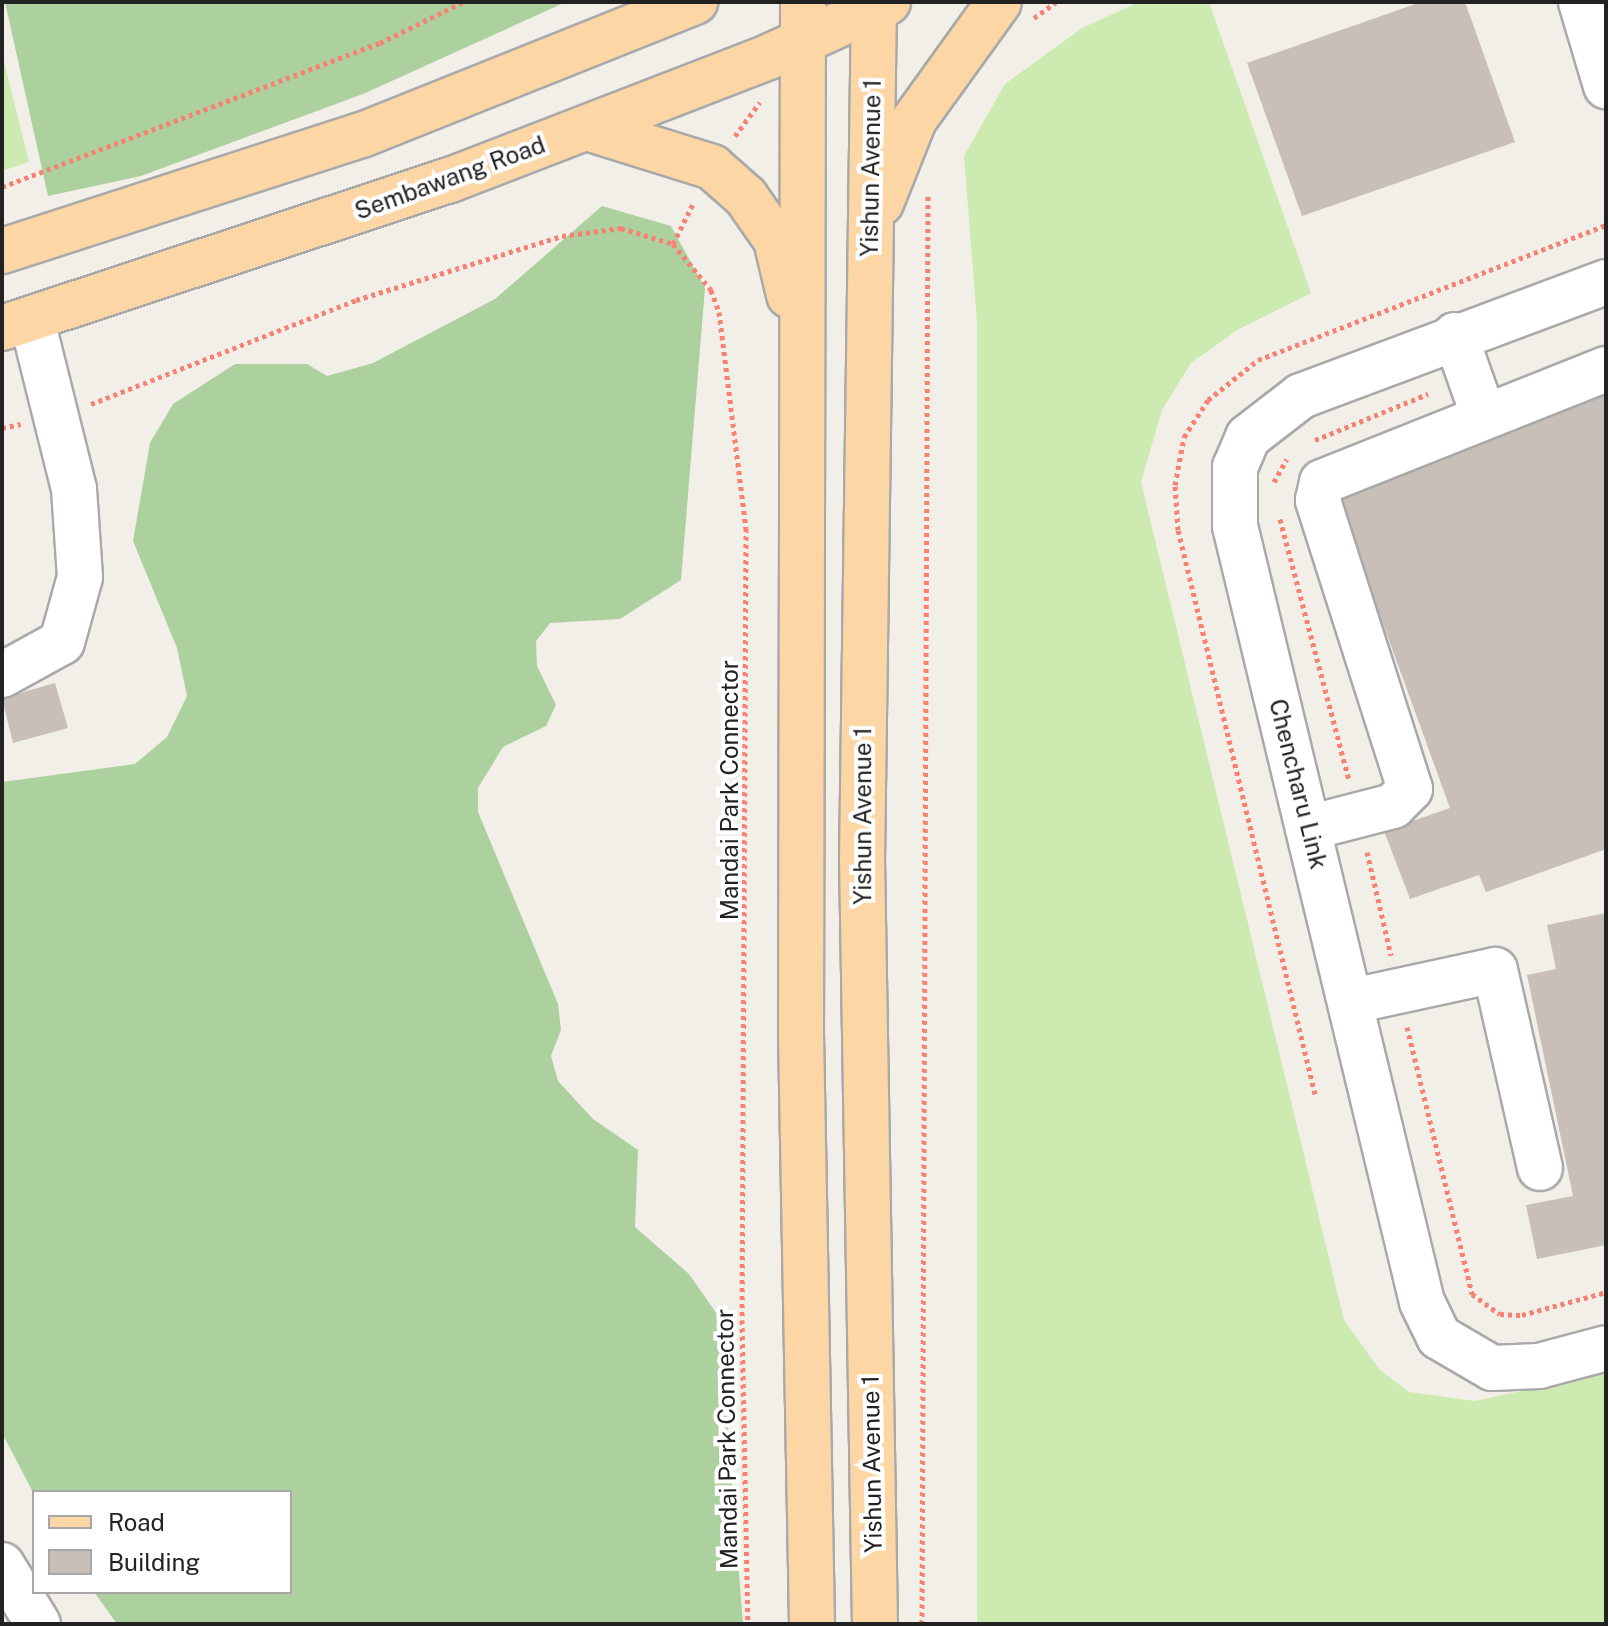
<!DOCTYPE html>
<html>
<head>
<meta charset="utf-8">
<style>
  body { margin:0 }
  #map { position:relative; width:1608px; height:1626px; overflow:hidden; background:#f2efe9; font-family:"Public Sans",sans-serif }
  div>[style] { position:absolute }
  .grass>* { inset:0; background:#cdebb0 }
  .forest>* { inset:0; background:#add19e }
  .building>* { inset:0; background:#c7bfb8 }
  .path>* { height:5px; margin-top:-2.5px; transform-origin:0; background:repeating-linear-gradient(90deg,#fa8072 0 4px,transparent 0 8px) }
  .roads { filter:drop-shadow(2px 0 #a9a9a9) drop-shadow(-2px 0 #a9a9a9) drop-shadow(0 2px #a9a9a9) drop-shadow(0 -2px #a9a9a9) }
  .minor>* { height:44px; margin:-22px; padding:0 22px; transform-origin:22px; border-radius:22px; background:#fff }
  .major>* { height:44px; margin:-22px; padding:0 22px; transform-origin:22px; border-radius:22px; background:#fcd6a4 }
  span { translate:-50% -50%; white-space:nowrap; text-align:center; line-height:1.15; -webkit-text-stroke:8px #fff; paint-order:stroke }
  .street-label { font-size:24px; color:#222 }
  .frame { position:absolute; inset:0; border:4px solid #222; pointer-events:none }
  .legend { position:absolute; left:32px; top:1490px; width:260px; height:104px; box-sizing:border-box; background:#fff; border:2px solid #a7a7a7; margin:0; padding:10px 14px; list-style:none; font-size:24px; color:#222 }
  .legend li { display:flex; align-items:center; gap:16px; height:40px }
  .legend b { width:40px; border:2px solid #a7a7a7 }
</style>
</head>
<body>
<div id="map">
  <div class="grass">
    <div style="clip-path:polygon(1139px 2px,1209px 2px,1311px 293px,1239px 329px,1191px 363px,1162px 410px,1141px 482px,1344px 1320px,1380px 1370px,1409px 1392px,1475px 1401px,1606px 1373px,1606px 1624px,977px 1624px,977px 322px,964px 156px,1005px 84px,1082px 28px)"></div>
    <div style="clip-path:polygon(2px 53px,29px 162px,2px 171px)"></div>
  </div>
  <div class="forest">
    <div style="clip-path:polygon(5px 2px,566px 2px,363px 94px,141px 176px,48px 196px)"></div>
    <div style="clip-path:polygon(602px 206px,671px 226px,705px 288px,681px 580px,620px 619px,550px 623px,536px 641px,537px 666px,556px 705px,546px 726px,503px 747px,478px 788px,478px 812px,558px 1004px,561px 1030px,551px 1056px,558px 1081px,593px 1119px,638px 1150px,635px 1227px,689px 1274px,719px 1317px,743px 1624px,117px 1624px,94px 1592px,290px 1592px,290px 1492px,34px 1494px,2px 1433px,2px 782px,135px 764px,167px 737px,187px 696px,177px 648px,133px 541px,150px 443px,173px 404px,235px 364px,307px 364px,327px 376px,373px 363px,495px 299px)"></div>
  </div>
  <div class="building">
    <div style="clip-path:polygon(1421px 2px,1465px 2px,1515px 142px,1302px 216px,1247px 63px)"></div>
    <div style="clip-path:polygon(1606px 390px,1606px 849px,1486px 892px,1479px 875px,1410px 899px,1384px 831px,1450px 808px,1334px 489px)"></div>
    <div style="clip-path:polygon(55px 683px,68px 728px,13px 743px,2px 698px)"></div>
    <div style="clip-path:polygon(1606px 913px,1606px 1245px,1537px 1259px,1526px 1205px,1573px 1196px,1527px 975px,1556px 969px,1547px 925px)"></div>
  </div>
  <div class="path">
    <div style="left:1034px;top:18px;width:27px;rotate:-36deg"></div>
    <div style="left:735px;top:136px;width:42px;rotate:-53.7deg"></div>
    <div style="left:2px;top:187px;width:404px;rotate:-20.9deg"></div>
    <div style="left:380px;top:43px;width:93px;rotate:-26.3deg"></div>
    <div style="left:673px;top:244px;width:60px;rotate:50.4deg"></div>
    <div style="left:711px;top:290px;width:23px;rotate:70deg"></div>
    <div style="left:719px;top:312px;width:218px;rotate:82.9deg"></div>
    <div style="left:746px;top:528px;width:792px;rotate:90.29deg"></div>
    <div style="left:742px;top:1320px;width:304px;rotate:88.9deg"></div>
    <div style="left:673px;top:244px;width:47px;rotate:-63.4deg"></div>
    <div style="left:91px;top:404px;width:285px;rotate:-21.4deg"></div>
    <div style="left:356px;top:300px;width:216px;rotate:-17.3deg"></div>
    <div style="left:562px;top:236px;width:60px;rotate:-7.7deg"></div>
    <div style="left:621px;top:228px;width:54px;rotate:17.1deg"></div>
    <div style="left:2px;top:428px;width:19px;rotate:-12deg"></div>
    <div style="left:1315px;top:440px;width:122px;rotate:-22.2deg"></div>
    <div style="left:1274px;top:482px;width:26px;rotate:-61deg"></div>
    <div style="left:1280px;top:519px;width:270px;rotate:75.2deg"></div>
    <div style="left:1367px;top:852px;width:106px;rotate:76.9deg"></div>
    <div style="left:1407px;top:1027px;width:275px;rotate:76.3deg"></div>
    <div style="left:1472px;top:1294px;width:34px;rotate:36deg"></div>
    <div style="left:1500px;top:1314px;width:22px;rotate:3deg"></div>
    <div style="left:1522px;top:1315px;width:87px;rotate:-15.3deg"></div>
    <div style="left:1315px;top:1094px;width:580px;rotate:-103.65deg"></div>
    <div style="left:1178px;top:530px;width:45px;rotate:-93.8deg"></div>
    <div style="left:1175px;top:485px;width:49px;rotate:-79.4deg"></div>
    <div style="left:1184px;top:437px;width:44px;rotate:-57deg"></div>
    <div style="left:1208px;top:400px;width:64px;rotate:-38.7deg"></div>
    <div style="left:1258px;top:360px;width:373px;rotate:-21.2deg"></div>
    <div style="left:922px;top:1624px;width:1428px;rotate:-89.76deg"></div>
  </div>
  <div class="roads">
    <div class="minor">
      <div style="left:1581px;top:2px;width:88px;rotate:73.4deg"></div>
      <div style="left:1606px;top:282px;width:326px;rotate:159.5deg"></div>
      <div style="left:1301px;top:396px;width:67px;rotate:142.3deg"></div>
      <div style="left:1248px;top:437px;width:33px;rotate:113deg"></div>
      <div style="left:1235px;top:467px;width:59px;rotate:90deg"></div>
      <div style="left:1235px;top:526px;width:798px;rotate:76.45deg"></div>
      <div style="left:1422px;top:1302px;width:39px;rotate:64deg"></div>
      <div style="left:1439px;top:1337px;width:61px;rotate:30.3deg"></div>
      <div style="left:1492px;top:1368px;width:47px;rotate:-2.4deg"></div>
      <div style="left:1539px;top:1366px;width:69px;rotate:-15deg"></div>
      <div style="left:1455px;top:335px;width:87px;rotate:70.5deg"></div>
      <div style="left:2px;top:675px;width:68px;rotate:-28.8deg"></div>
      <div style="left:62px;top:642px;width:67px;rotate:-74.5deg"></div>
      <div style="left:80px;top:577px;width:88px;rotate:-93.9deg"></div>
      <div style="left:74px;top:489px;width:173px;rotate:-104deg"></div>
      <div style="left:1308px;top:828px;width:88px;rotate:-14.5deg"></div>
      <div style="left:1393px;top:806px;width:24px;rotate:-45deg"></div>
      <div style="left:1410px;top:789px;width:303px;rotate:-107.7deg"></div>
      <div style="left:1318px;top:500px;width:18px;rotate:-77deg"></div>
      <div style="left:1322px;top:482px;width:306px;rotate:-21.7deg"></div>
      <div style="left:1352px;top:1001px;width:146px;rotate:-12.2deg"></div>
      <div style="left:1495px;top:970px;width:203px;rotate:77.2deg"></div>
      <div style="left:2px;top:1565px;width:69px;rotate:58.6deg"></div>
    </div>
    <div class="major">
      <div style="left:803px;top:2px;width:1032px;rotate:90.11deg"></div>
      <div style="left:801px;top:1034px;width:590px;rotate:88.93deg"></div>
      <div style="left:874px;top:2px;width:856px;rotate:90.8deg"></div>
      <div style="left:862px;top:858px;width:766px;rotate:89.03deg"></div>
      <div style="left:587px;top:128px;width:131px;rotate:17.3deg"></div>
      <div style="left:712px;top:167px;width:45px;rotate:41.4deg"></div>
      <div style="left:746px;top:197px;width:52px;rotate:55.1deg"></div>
      <div style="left:776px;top:240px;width:57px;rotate:76.7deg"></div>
      <div style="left:881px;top:203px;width:89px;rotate:-68.3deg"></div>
      <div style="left:914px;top:120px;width:145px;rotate:-54.2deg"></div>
      <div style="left:2px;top:251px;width:378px;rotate:-17.9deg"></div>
      <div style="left:362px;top:135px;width:359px;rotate:-21.8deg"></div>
      <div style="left:2px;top:328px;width:472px;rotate:-18.3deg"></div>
      <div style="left:450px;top:180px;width:341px;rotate:-21.1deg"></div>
      <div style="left:768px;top:57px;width:132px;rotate:-24.6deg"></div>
    </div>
  </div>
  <div class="street-label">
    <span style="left:871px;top:168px;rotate:-89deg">Yishun Avenue 1</span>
    <span style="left:450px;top:178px;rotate:-20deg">Sembawang Road</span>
    <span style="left:1298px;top:784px;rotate:76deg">Chencharu Link</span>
    <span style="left:730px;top:790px;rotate:-90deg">Mandai Park Connector</span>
    <span style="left:863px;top:816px;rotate:-90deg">Yishun Avenue 1</span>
    <span style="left:727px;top:1439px;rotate:-91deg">Mandai Park Connector</span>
    <span style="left:872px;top:1464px;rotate:-91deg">Yishun Avenue 1</span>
  </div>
  <div class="frame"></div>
  <ul class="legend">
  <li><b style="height:10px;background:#fcd6a4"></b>Road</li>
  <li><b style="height:22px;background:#c7bfb8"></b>Building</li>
  </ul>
</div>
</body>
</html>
